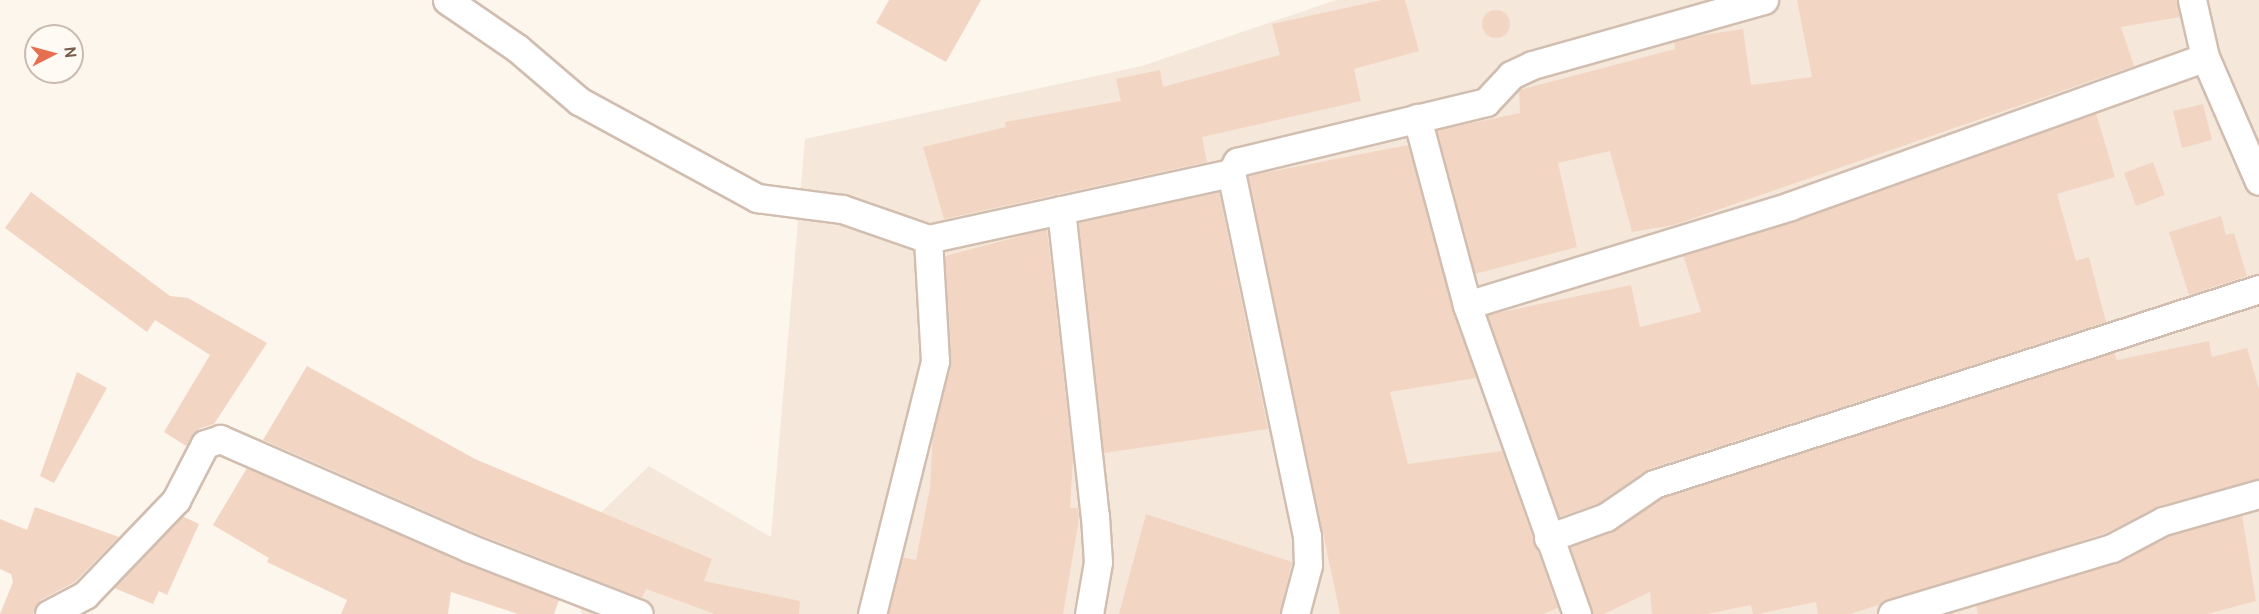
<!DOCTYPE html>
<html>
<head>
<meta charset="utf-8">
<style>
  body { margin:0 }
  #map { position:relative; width:2259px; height:614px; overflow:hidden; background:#fdf6ec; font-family:Cabin,sans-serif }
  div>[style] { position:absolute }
  .residential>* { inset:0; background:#f5e8da }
  .building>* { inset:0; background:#f3d5c3 }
  .round { border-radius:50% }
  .roads { filter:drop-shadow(2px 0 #d1beb0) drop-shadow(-2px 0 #d1beb0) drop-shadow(0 2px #d1beb0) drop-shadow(0 -2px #d1beb0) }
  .minor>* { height:27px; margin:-13.5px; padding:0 13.5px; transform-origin:13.5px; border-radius:13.5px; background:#fff }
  span { translate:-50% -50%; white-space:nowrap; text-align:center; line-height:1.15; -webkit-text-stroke:5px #fffaf3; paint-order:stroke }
  .north { position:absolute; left:24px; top:24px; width:60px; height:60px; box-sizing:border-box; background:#fffaf3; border:2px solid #cabbb1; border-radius:50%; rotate:84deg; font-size:16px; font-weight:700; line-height:24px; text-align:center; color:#7a5c4d }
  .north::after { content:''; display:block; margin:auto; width:21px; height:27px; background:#e76f51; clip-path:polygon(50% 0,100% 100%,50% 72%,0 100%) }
</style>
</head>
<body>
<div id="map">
  <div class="residential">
    <div style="clip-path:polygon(1336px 0,2259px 0,2259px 614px,582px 614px,562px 550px,649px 466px,771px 537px,805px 139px,1142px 66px)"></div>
  </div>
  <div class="building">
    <div style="clip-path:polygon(889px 0,981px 0,946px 62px,876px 23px)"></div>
    <div style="clip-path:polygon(1382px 0,1405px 0,1419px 51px,1354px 69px,1361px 101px,1202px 137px,1207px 162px,944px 219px,923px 147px,1006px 127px,1005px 122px,1121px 101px,1116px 79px,1160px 70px,1163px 87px,1280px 55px,1272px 24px)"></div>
    <div style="clip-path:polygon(1797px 0,2177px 0,2180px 17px,2121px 27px,2134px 66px,1674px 225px,1632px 232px,1610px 151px,1558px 163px,1577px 247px,1475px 274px,1437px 130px,1520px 113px,1519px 90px,1675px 49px,1674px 42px,1690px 37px,1743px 29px,1751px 85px,1812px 77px)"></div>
    <div class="round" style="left:1482px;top:10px;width:28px;height:28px"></div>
    <div style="clip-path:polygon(2203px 104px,2212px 140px,2182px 148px,2173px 111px)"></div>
    <div style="clip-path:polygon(2096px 113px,2115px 177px,2057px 194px,2076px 261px,2089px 257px,2106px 322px,1649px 469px,1599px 503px,1559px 517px,1487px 315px,1631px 285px,1640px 327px,1701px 312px,1683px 255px)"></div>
    <div style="clip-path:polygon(1408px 145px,1476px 378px,1390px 392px,1408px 464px,1502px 451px,1558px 608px,1543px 614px,1340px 614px,1248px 176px)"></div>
    <div style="clip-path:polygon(2153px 162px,2165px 195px,2136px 206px,2124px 173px)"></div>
    <div style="clip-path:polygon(31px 192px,170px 296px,188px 298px,267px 343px,214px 424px,199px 429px,186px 446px,164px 432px,210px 355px,155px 320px,147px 332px,5px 228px)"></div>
    <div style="clip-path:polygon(1219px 192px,1268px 429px,1104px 453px,1078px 222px)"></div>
    <div style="clip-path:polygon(2221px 216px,2226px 235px,2234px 233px,2247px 276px,2189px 295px,2169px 232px)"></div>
    <div style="clip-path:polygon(1047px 229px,1073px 458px,1070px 508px,1078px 508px,1079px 519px,1063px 614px,888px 614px,902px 557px,916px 560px,930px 488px,933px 433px,950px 364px,945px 256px)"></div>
    <div style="clip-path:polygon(2209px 341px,2212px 357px,2247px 348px,2259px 389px,2259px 479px,2159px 506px,2106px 533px,1850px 614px,1818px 614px,1816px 602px,1758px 614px,1753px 614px,1751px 605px,1707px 614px,1652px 614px,1650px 592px,1604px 614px,1592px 614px,1570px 547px,1615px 530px,1661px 498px,2114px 352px,2117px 360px)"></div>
    <div style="clip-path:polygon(307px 366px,475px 459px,712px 559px,704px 581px,800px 601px,799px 614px,715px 614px,646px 589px,642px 598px,475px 533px,263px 440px)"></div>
    <div style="clip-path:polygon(77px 372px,107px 388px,54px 483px,40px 476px)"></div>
    <div style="clip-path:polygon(247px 468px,559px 600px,554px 614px,518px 614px,451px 592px,448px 614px,341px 614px,347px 600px,267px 562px,269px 558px,213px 525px)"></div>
    <div style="clip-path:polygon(35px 507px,119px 537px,75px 582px,41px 600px,33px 614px,0 614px,13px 582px,11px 574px,0 569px,0 519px,27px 530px)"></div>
    <div style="clip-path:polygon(1146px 514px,1292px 562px,1280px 614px,1119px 614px)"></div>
    <div style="clip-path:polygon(2242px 515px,2256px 601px,2207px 614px,1978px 614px,1976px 605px,2117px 563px,2169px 536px)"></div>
    <div style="clip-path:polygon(182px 516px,199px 524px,167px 595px,159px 591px,153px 604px,114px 588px)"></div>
  </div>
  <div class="roads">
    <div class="minor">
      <div style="left:447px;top:0;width:85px;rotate:34.4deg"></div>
      <div style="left:517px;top:48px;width:82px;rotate:40.5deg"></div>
      <div style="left:579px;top:101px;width:203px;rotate:28.6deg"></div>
      <div style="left:757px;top:198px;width:86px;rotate:7.4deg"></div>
      <div style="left:842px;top:209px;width:91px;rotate:19.2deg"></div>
      <div style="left:2192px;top:0;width:58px;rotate:77.2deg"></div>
      <div style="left:2205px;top:57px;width:135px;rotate:66.5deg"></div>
      <div style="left:1417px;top:118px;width:194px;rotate:75deg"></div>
      <div style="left:1467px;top:305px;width:328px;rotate:70.4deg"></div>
      <div style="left:1061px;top:210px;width:308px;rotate:83.7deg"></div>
      <div style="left:1095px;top:516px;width:46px;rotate:86.3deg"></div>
      <div style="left:1098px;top:562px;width:53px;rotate:99.8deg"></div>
      <div style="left:1467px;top:305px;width:338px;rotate:-17deg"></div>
      <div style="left:1790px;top:206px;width:441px;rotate:-19.7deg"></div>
      <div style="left:1548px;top:538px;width:62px;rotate:-19.9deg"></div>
      <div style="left:1606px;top:517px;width:58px;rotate:-34.5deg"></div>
      <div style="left:1654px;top:484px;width:636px;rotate:-17.86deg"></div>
      <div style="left:49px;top:614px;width:41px;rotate:-27.8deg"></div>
      <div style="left:85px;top:595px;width:132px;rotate:-46.2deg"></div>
      <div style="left:176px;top:500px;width:63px;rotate:-62.6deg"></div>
      <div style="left:205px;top:444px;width:16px;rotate:-18deg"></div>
      <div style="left:220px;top:439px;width:272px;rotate:23.6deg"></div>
      <div style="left:469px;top:548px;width:182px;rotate:21.2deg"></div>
      <div style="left:872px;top:614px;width:261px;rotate:-76deg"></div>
      <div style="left:935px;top:361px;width:122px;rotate:-93.3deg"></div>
      <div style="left:928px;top:239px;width:310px;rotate:-12.3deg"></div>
      <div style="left:1295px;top:614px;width:51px;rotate:-75.1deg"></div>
      <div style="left:1308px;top:565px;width:29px;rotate:-92deg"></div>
      <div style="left:1307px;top:536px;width:371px;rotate:-101.8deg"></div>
      <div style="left:1231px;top:173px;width:13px;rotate:-61deg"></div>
      <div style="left:1237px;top:162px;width:256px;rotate:-13.5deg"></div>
      <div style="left:1486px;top:102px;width:37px;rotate:-47deg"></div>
      <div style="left:1511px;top:75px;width:23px;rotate:-25deg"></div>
      <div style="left:1532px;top:65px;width:241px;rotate:-15.7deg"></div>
      <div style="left:1892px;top:614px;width:230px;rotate:-16.7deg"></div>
      <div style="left:2112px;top:548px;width:58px;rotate:-27.9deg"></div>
      <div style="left:2163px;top:521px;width:100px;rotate:-15.7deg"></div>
    </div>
  </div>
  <div class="north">N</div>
</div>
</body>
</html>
